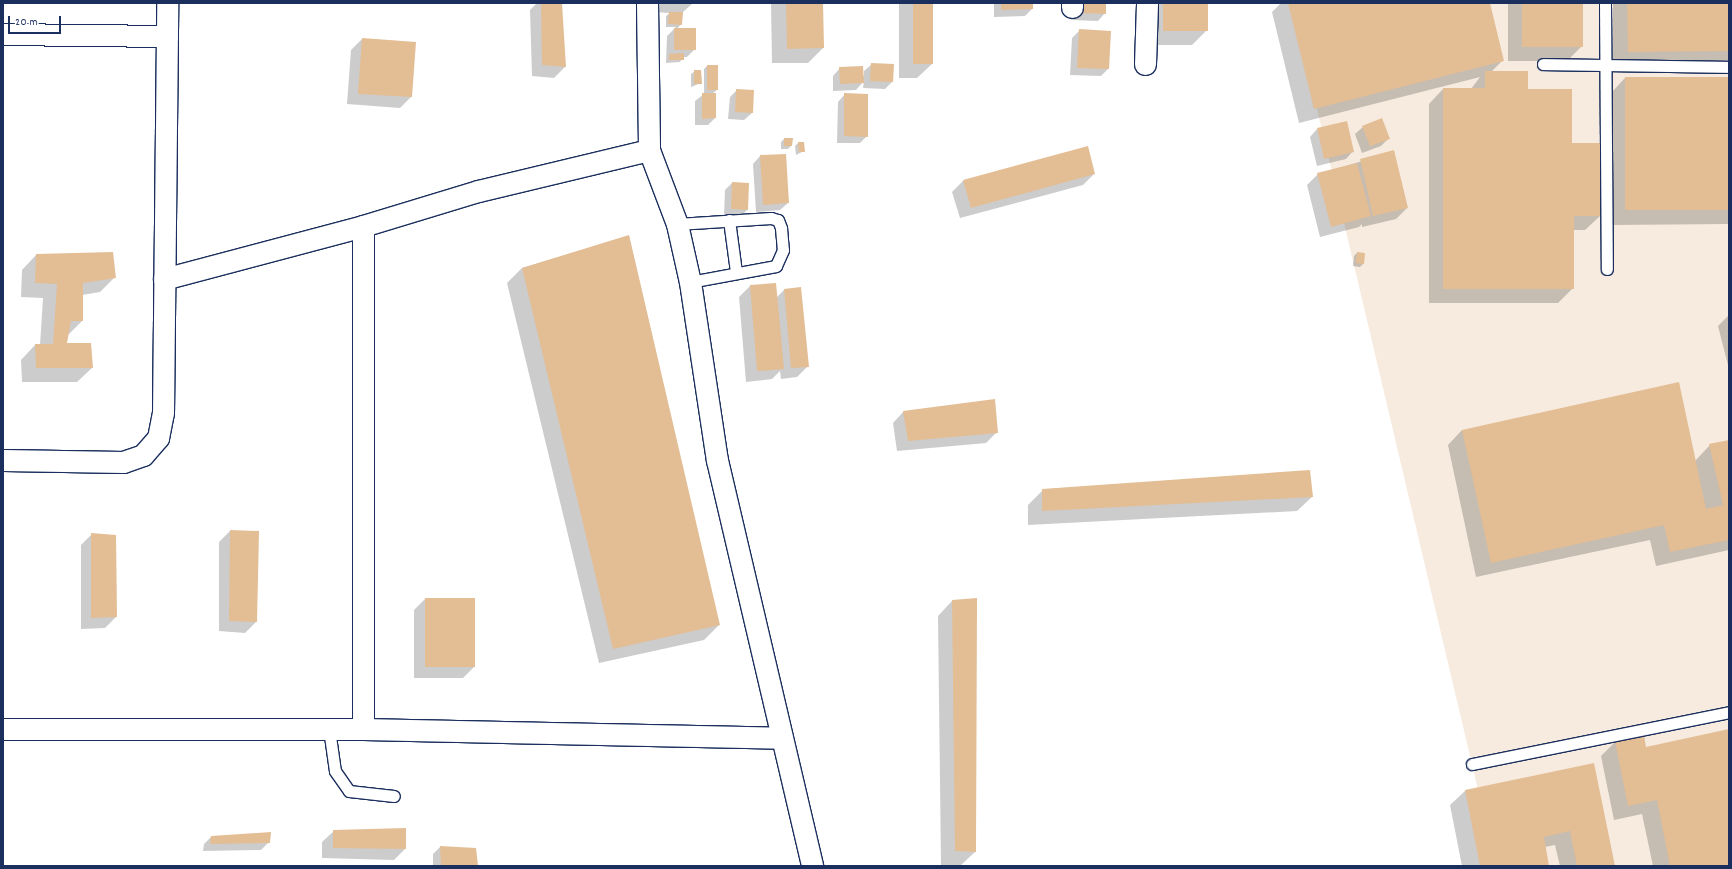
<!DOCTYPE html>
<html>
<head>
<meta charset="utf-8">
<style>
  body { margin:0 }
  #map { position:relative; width:1732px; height:869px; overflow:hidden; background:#fff; font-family:Dekko,sans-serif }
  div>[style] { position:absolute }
  .built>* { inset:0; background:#f7ebdf }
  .shadow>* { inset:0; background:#0003 }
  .building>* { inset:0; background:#e3bd94 }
  .roads { filter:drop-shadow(1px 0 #1b2f5e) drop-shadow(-1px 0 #1b2f5e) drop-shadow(0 1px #1b2f5e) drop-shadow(0 -1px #1b2f5e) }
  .service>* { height:11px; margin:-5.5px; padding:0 5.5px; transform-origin:5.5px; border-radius:5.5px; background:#fff }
  .minor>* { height:21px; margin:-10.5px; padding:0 10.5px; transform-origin:10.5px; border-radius:10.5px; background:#fff }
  span { translate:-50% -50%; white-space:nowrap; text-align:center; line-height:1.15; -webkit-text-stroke:4px #fff; paint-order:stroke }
  .frame { position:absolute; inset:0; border:4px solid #1b2f5e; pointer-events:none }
  .scale { position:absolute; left:8px; top:16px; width:53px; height:18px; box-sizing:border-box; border:2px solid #1b2f5e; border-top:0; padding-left:5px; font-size:12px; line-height:14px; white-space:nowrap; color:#1b2f5e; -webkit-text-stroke:3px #fff; paint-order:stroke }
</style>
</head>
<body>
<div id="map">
  <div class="built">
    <div style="clip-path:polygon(1292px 3px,1729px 3px,1729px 866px,1496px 866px)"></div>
  </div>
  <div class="shadow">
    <div style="clip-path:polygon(537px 3px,561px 3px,565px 67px,554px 78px,532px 76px,530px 10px)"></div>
    <div style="clip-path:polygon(652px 3px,693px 3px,682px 13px,681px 24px,677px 29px,695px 49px,687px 57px,683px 57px,680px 62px,666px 63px,667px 36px,676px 27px,666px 27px,666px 16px,670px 13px,652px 12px)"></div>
    <div style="clip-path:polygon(771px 3px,822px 3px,823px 48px,808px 63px,772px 63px)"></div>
    <div style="clip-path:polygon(899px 3px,932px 3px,932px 64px,917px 78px,899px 78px)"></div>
    <div style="clip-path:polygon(994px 3px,1032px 3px,1032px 9px,1025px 16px,994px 17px)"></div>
    <div style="clip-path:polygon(1071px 3px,1105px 3px,1105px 13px,1098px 21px,1071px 20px)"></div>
    <div style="clip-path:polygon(1149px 3px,1207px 3px,1207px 30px,1192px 45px,1149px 45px)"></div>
    <div style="clip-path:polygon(1281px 3px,1489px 3px,1503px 60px,1491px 72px,1527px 90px,1571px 144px,1600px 216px,1585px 230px,1573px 230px,1573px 288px,1558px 303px,1429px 303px,1429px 104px,1443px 89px,1471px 89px,1480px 77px,1299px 123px,1272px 12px)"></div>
    <div style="clip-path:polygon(1508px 3px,1582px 3px,1582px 46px,1567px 61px,1508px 61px)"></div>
    <div style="clip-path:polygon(1613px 3px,1729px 3px,1729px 65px,1613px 66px)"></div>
    <div style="clip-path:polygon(1079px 31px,1108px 69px,1101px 76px,1070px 75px,1072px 38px)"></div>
    <div style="clip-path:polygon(362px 39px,415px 43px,411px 97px,400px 108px,347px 104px,351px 50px)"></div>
    <div style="clip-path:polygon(872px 64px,892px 82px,885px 89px,863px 88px,864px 81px,856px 90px,833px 91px,833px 76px,840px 68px,864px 76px,864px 71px)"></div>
    <div style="clip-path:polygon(707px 66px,717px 90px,712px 94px,715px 118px,708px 125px,695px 125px,695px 101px,704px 94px,704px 69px)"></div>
    <div style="clip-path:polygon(695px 71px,701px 83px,691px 87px,691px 74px)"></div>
    <div style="clip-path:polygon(1625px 78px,1729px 78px,1729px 224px,1611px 225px,1611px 93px)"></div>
    <div style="clip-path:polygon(737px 90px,752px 113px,744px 120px,728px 119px,730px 97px)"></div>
    <div style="clip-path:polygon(845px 94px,867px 136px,860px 143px,837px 143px,838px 102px)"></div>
    <div style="clip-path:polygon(1363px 127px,1388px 139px,1381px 146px,1362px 153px,1355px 134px)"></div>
    <div style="clip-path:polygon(1317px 129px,1353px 151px,1346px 159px,1317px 166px,1310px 137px)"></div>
    <div style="clip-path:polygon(784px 139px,791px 146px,788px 149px,781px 149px,781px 142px)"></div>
    <div style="clip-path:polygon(798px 143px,804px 151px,796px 155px,795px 146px)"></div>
    <div style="clip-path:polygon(1393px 152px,1407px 208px,1396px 219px,1362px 227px,1362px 224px,1359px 227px,1320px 237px,1307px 185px,1318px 174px)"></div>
    <div style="clip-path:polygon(760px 156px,788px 203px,780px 210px,756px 212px,753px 164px)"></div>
    <div style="clip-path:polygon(1094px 174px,1083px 185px,960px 218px,952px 192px,963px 181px)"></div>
    <div style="clip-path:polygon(732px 183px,747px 210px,740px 217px,724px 216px,725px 190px)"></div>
    <div style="clip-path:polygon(629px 236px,719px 625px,704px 640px,599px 663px,507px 283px,522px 268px)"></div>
    <div style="clip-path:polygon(1357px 253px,1363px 264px,1360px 267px,1353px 266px,1354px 256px)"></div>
    <div style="clip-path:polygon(36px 255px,115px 277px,100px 292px,82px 295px,82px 321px,68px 335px,66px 344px,92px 368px,77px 382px,22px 382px,21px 360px,35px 345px,40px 345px,43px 298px,21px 297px,22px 270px)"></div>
    <div style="clip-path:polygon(775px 284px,777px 297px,784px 290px,800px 288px,808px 366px,797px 377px,781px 379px,780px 371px,772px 379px,746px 382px,739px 297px,750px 286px)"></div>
    <div style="clip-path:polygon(1729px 315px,1729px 369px,1718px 326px)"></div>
    <div style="clip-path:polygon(904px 411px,997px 432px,986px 443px,897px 451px,893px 423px)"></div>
    <div style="clip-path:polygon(1462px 430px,1695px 461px,1710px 445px,1729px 441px,1729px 550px,1656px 566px,1650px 540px,1476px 577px,1448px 445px)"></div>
    <div style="clip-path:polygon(1043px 490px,1312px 497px,1297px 511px,1028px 525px,1028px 505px)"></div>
    <div style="clip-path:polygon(230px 531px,256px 622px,245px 633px,219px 631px,219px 542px)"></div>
    <div style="clip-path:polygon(92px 534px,116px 617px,105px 628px,81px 629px,81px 545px)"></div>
    <div style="clip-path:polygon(425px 599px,474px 667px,463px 678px,414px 678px,414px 610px)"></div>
    <div style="clip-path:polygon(952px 601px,975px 852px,960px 866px,941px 865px,938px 616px)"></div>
    <div style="clip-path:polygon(1729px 730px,1729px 866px,1653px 866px,1642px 814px,1614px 820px,1601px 756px,1615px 742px,1645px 748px)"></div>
    <div style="clip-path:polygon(1593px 765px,1614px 866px,1560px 866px,1555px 845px,1545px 847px,1548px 866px,1462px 866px,1450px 805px,1465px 791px)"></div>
    <div style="clip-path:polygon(334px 831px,405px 849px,394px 860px,322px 858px,322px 842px)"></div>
    <div style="clip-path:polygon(211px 837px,269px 842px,261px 850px,203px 851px,204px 844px)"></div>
    <div style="clip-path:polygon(440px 847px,477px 866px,433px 866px,433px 854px)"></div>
  </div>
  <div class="building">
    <div style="clip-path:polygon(541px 3px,562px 3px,566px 67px,542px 65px)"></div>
    <div style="clip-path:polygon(786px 3px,823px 3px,824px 48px,787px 49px)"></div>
    <div style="clip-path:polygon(913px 3px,933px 3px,933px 64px,913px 64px)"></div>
    <div style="clip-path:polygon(1001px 3px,1033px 3px,1033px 9px,1001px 10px)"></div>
    <div style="clip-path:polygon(1078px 3px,1106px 3px,1106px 14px,1077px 13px)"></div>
    <div style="clip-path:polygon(1163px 3px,1208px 3px,1208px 31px,1163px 31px)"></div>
    <div style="clip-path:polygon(1288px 3px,1490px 3px,1504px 61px,1314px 109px)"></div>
    <div style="clip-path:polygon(1522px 3px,1583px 3px,1583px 47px,1522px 47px)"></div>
    <div style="clip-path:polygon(1627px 3px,1729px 3px,1729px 51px,1628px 52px)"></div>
    <div style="clip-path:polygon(669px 12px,683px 12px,682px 25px,668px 24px)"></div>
    <div style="clip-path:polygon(674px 28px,696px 28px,696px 50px,674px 50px)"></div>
    <div style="clip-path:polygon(1079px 29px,1111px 31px,1109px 69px,1077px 68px)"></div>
    <div style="clip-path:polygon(362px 38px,416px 42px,412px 97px,358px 94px)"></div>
    <div style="clip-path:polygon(684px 53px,684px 60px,669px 60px,669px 54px)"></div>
    <div style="clip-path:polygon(871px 63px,894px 64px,893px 82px,870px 81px)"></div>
    <div style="clip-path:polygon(707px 65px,718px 65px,718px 90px,707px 90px)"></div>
    <div style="clip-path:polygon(863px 66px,864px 83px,840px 84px,839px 67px)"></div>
    <div style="clip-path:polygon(694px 70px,701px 70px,702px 84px,694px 84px)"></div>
    <div style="clip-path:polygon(1485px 71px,1528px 71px,1528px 89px,1572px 89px,1572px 143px,1600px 143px,1601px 216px,1574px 216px,1574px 289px,1443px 289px,1443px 88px,1485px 88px)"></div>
    <div style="clip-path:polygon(1625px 77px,1729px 77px,1729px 210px,1625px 210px)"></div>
    <div style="clip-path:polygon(736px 89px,754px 90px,753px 113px,735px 112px)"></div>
    <div style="clip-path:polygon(702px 93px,716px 93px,716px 118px,702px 119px)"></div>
    <div style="clip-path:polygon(844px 93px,868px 94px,868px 137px,844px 136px)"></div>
    <div style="clip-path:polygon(1382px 118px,1390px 139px,1370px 146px,1362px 126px)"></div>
    <div style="clip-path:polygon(1347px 121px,1354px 152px,1324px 159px,1317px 128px)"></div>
    <div style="clip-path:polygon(784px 138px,793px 138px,792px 146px,784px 146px)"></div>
    <div style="clip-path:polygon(798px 142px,804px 142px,805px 152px,799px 152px)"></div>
    <div style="clip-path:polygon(1088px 146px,1095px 174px,971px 208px,963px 180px)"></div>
    <div style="clip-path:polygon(1394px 150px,1408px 208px,1373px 216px,1360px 159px)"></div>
    <div style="clip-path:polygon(786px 154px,789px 203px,763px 205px,760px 155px)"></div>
    <div style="clip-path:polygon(1357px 163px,1371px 216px,1331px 227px,1317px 173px)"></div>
    <div style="clip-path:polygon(732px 182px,749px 183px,748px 210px,731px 209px)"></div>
    <div style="clip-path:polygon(629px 235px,720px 625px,613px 649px,522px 268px)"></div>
    <div style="clip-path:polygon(113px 252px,116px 278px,83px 283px,83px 321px,71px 321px,67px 343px,91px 343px,93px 368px,36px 368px,35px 344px,53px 344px,57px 284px,35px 283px,36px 254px)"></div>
    <div style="clip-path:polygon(1357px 252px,1365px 253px,1364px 264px,1356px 263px)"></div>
    <div style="clip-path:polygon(776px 283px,784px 369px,757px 371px,750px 285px)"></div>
    <div style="clip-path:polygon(801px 287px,809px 367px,791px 368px,784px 289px)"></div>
    <div style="clip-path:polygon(1679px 382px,1706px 509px,1723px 505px,1709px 444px,1729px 440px,1729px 540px,1670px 552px,1664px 525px,1491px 563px,1462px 430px)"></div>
    <div style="clip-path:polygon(995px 399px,998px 433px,908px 441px,903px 411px)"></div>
    <div style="clip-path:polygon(1310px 470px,1313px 497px,1042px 511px,1042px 489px)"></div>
    <div style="clip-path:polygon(230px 530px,259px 531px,257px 622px,229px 621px)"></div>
    <div style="clip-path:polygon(91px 533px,116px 535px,117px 617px,91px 618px)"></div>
    <div style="clip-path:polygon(425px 598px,475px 598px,475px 667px,425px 667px)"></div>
    <div style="clip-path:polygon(977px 598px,976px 852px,955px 851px,952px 600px)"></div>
    <div style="clip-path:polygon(1729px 729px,1729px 866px,1670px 866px,1657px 800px,1628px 806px,1615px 741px,1644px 735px,1646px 747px)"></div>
    <div style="clip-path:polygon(1594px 763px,1615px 866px,1577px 866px,1570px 831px,1544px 837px,1549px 866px,1480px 866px,1465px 790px)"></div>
    <div style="clip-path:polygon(406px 828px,406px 849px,333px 848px,333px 830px)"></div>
    <div style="clip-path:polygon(271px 832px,270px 843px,210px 844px,211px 836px)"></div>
    <div style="clip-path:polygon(440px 846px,476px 848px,478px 866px,441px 866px)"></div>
  </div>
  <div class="roads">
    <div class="service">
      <div style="left:1605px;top:3px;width:266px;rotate:89.6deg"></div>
      <div style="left:1543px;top:64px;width:186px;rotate:0.9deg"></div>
      <div style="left:729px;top:220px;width:52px;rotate:82.3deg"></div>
      <div style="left:677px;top:224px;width:94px;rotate:-3.7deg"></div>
      <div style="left:771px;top:218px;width:7px;rotate:16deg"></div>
      <div style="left:778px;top:220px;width:9px;rotate:69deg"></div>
      <div style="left:781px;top:228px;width:22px;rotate:85deg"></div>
      <div style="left:783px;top:250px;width:17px;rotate:114deg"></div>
      <div style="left:776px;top:266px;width:87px;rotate:169.5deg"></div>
      <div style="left:329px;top:729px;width:42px;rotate:81.9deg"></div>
      <div style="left:335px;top:771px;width:24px;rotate:55deg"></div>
      <div style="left:349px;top:791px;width:45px;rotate:6.3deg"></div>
      <div style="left:1472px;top:764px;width:262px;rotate:-11.4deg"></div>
    </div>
    <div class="minor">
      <div style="left:647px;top:3px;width:147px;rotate:89.2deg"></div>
      <div style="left:649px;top:150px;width:79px;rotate:69.3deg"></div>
      <div style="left:677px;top:224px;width:59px;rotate:77.4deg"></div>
      <div style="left:690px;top:282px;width:180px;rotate:81.4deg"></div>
      <div style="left:717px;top:460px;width:417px;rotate:76.8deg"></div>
      <div style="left:1072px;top:7px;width:4px;rotate:-90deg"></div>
      <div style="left:3px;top:34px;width:164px;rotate:0.7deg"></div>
      <div style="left:1145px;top:64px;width:61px;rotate:-88.1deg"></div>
      <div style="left:164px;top:279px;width:206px;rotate:-14.9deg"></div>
      <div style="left:363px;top:226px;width:120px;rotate:-16.9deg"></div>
      <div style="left:478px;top:191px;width:176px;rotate:-13.5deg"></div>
      <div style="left:3px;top:460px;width:120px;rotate:1deg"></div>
      <div style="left:123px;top:462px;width:21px;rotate:-19deg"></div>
      <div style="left:143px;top:455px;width:23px;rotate:-49deg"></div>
      <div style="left:158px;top:438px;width:25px;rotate:-79deg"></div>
      <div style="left:163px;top:413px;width:410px;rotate:-89.4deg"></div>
      <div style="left:3px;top:729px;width:360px"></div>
      <div style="left:363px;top:729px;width:419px;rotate:1.2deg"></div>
      <div style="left:363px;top:729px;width:503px;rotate:-90deg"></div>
    </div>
  </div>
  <div class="frame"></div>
  <div class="scale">20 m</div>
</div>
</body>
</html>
